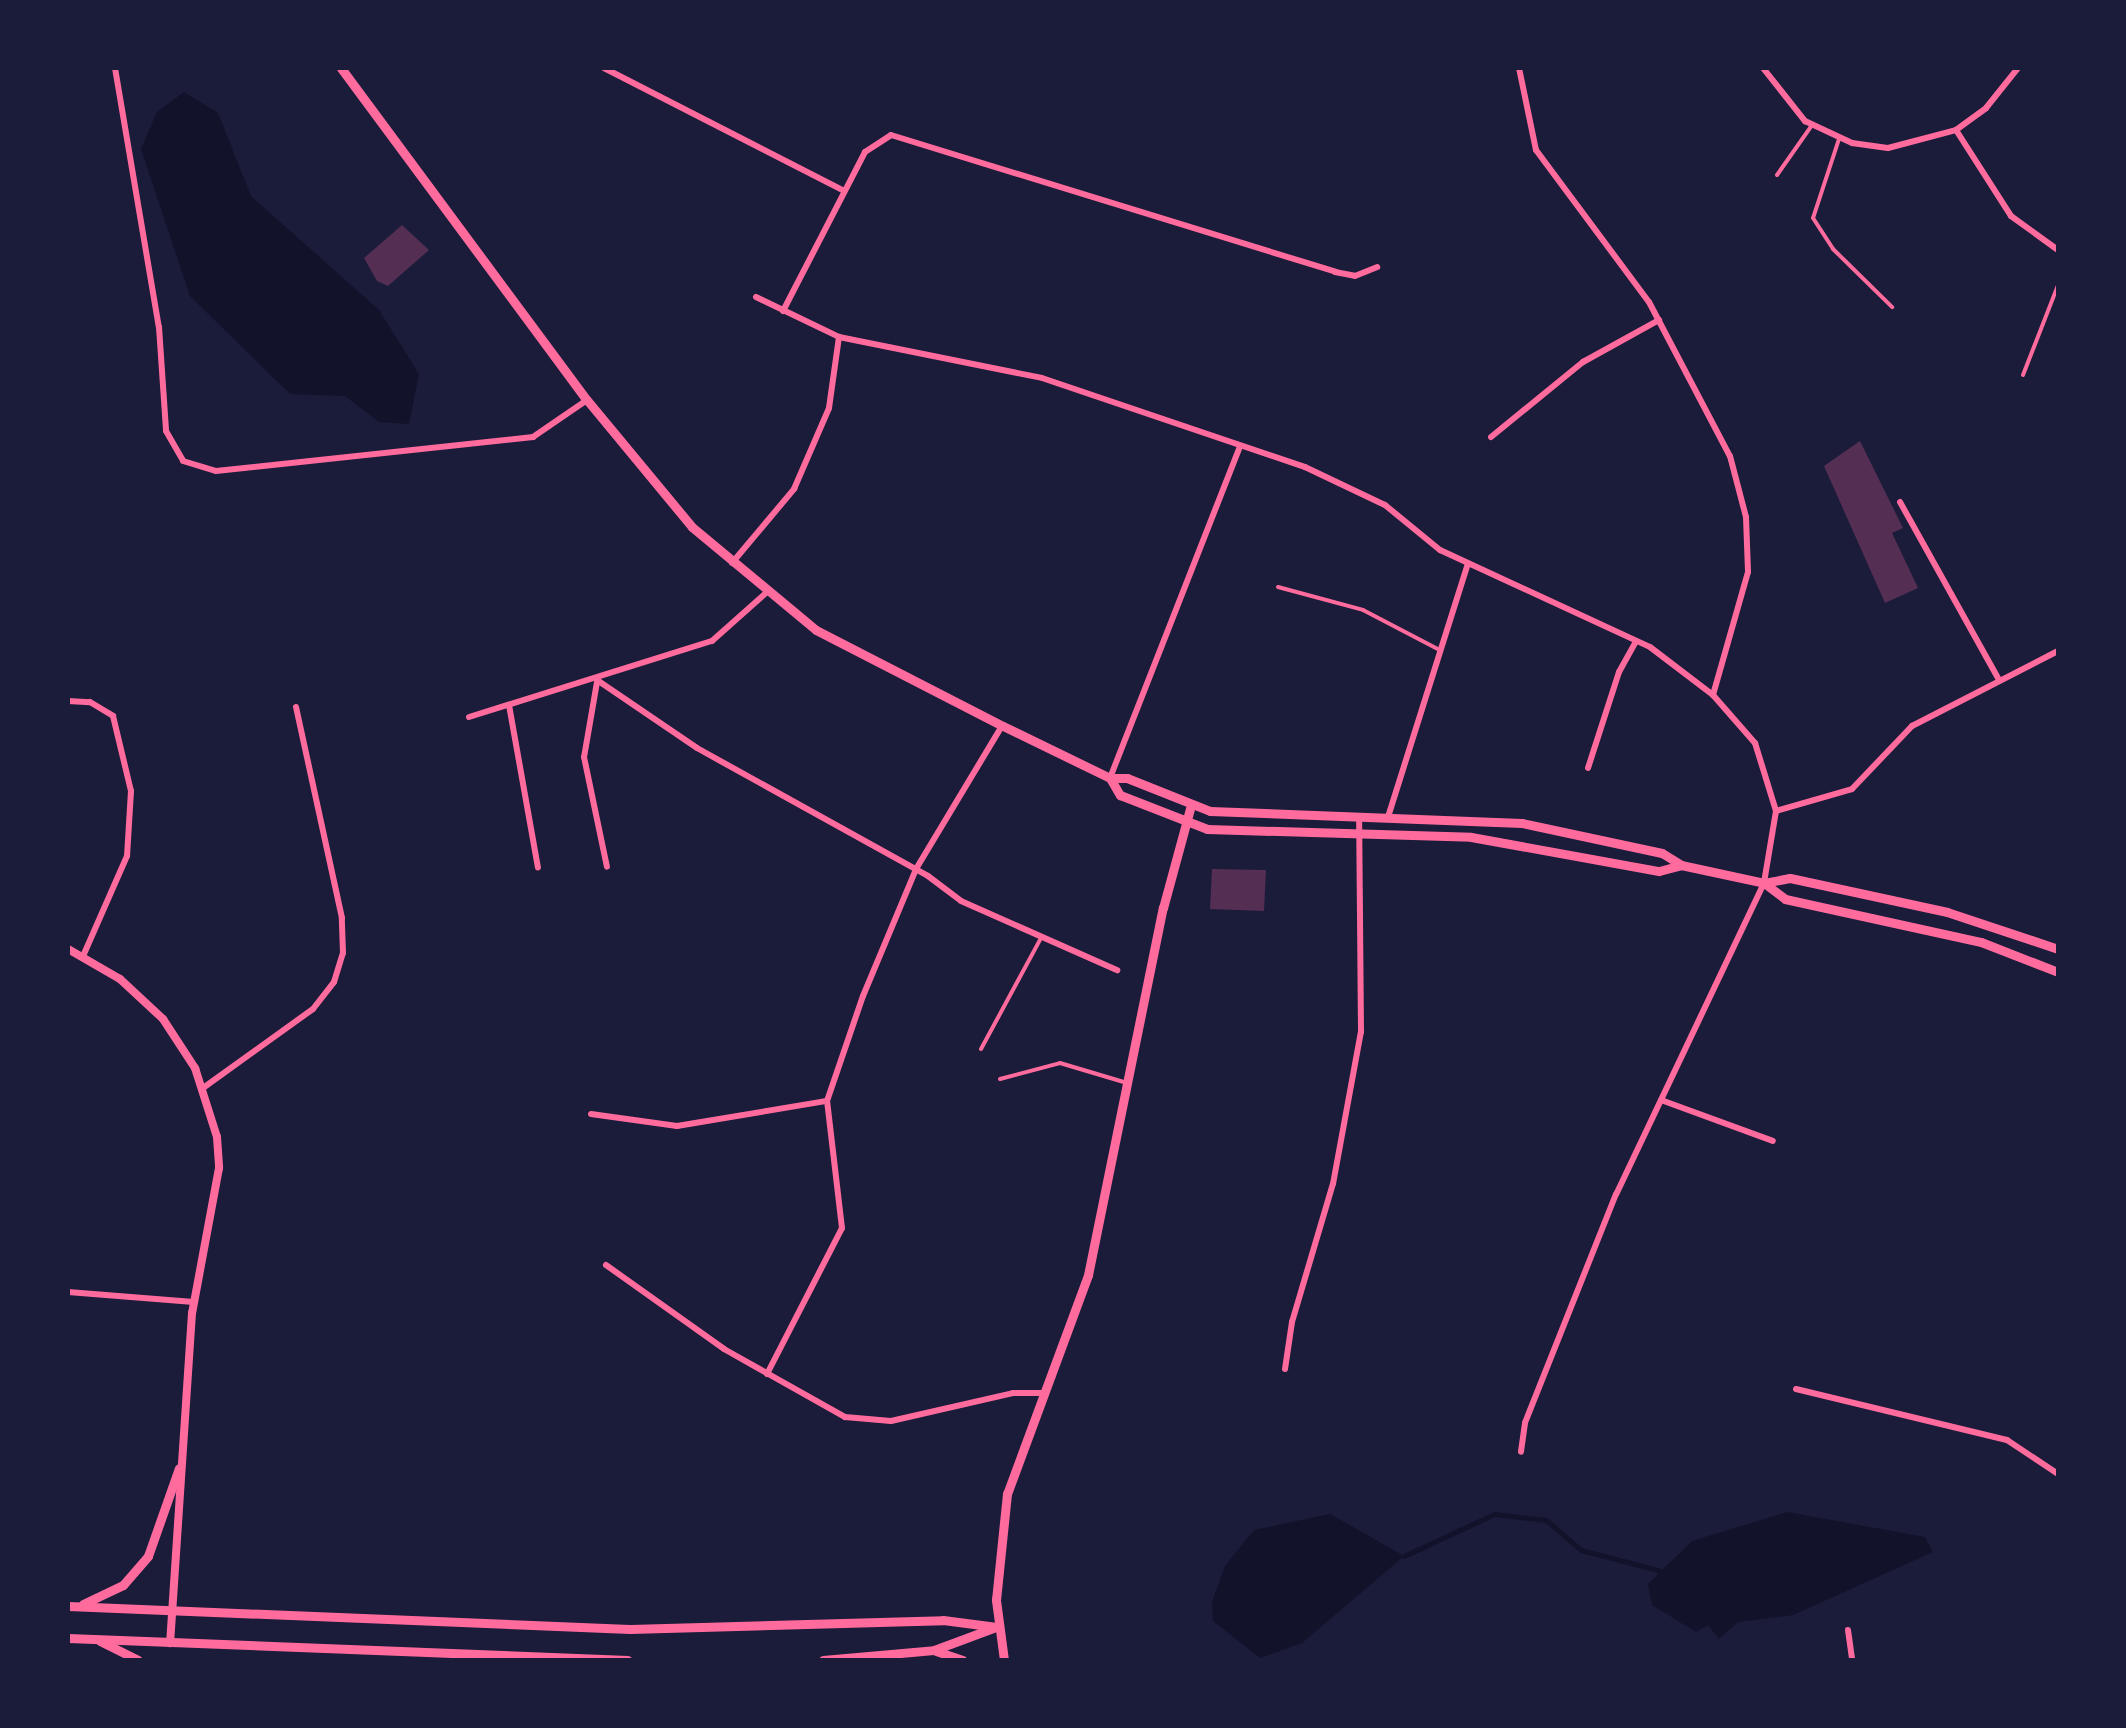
<!DOCTYPE html>
<html>
<head>
<meta charset="utf-8">
<style>
  body { margin:0 }
  #map { position:relative; width:2126px; height:1728px; overflow:hidden; background:#1b1b3a; font-family:Montserrat,sans-serif }
  div>[style] { position:absolute }
  .water>* { inset:0; background:#12122b }
  .stream>* { height:5px; margin:-2.5px; padding:0 2.5px; transform-origin:2.5px; border-radius:2.5px; background:#12122b }
  .building>* { inset:0; background:#542f53 }
  .service>* { height:4px; margin:-2px; padding:0 2px; transform-origin:2px; border-radius:2px; background:#ff6b9d }
  .minor>* { height:6px; margin:-3px; padding:0 3px; transform-origin:3px; border-radius:3px; background:#ff6b9d }
  .tertiary>* { height:8px; margin:-4px; padding:0 4px; transform-origin:4px; border-radius:4px; background:#ff6b9d }
  .secondary>* { height:9px; margin:-4.5px; padding:0 4.5px; transform-origin:4.5px; border-radius:4.5px; background:#ff6b9d }
  span { translate:-50% -50%; white-space:nowrap; text-align:center; line-height:1.15; -webkit-text-stroke:9px #1b1b3a; paint-order:stroke }
  .frame { position:absolute; inset:0; border:70px solid #1b1b3a; pointer-events:none }
</style>
</head>
<body>
<div id="map">
  <div class="water">
    <div style="clip-path:polygon(184px 92px,218px 113px,251px 196px,379px 310px,419px 374px,409px 424px,379px 422px,345px 396px,290px 394px,190px 296px,141px 149px,157px 112px)"></div>
    <div style="clip-path:polygon(1787px 1512px,1925px 1537px,1933px 1552px,1793px 1615px,1738px 1622px,1719px 1639px,1708px 1625px,1696px 1632px,1652px 1605px,1648px 1584px,1692px 1541px)"></div>
    <div style="clip-path:polygon(1330px 1514px,1404px 1556px,1302px 1643px,1260px 1658px,1213px 1621px,1212px 1602px,1225px 1566px,1254px 1530px)"></div>
  </div>
  <div class="stream">
    <div style="left:1404px;top:1556px;width:99px;rotate:-25deg"></div>
    <div style="left:1494px;top:1514px;width:52px;rotate:6.6deg"></div>
    <div style="left:1546px;top:1520px;width:46px;rotate:40.6deg"></div>
    <div style="left:1581px;top:1550px;width:80px;rotate:14.6deg"></div>
  </div>
  <div class="building">
    <div style="clip-path:polygon(402px 225px,429px 250px,388px 286px,377px 281px,364px 258px)"></div>
    <div style="clip-path:polygon(1860px 441px,1903px 528px,1892px 533px,1918px 588px,1885px 603px,1824px 466px)"></div>
    <div style="clip-path:polygon(1212px 869px,1266px 870px,1264px 911px,1210px 909px)"></div>
  </div>
  <div class="service">
    <div style="left:1839px;top:139px;width:83px;rotate:108.2deg"></div>
    <div style="left:1813px;top:218px;width:37px;rotate:57deg"></div>
    <div style="left:1833px;top:249px;width:83px;rotate:44.5deg"></div>
    <div style="left:1777px;top:175px;width:61px;rotate:-55deg"></div>
    <div style="left:2023px;top:375px;width:97px;rotate:-68.7deg"></div>
    <div style="left:1278px;top:587px;width:88px;rotate:15.1deg"></div>
    <div style="left:1363px;top:610px;width:87px;rotate:27.5deg"></div>
    <div style="left:981px;top:1049px;width:126px;rotate:-61.6deg"></div>
    <div style="left:1000px;top:1079px;width:62px;rotate:-14.9deg"></div>
    <div style="left:1060px;top:1063px;width:70px;rotate:16.6deg"></div>
  </div>
  <div class="minor">
    <div style="left:115px;top:68px;width:263px;rotate:80.4deg"></div>
    <div style="left:159px;top:327px;width:104px;rotate:86.1deg"></div>
    <div style="left:166px;top:431px;width:34px;rotate:60deg"></div>
    <div style="left:183px;top:461px;width:34px;rotate:17deg"></div>
    <div style="left:216px;top:471px;width:319px;rotate:-6.1deg"></div>
    <div style="left:533px;top:437px;width:65px;rotate:-34.4deg"></div>
    <div style="left:604px;top:68px;width:267px;rotate:27.1deg"></div>
    <div style="left:1519px;top:68px;width:84px;rotate:78.3deg"></div>
    <div style="left:1536px;top:150px;width:189px;rotate:53.4deg"></div>
    <div style="left:1649px;top:302px;width:174px;rotate:62.3deg"></div>
    <div style="left:1730px;top:456px;width:63px;rotate:75.3deg"></div>
    <div style="left:1746px;top:517px;width:55px;rotate:87.9deg"></div>
    <div style="left:1748px;top:572px;width:128px;rotate:105.9deg"></div>
    <div style="left:1763px;top:68px;width:68px;rotate:51.6deg"></div>
    <div style="left:1805px;top:121px;width:52px;rotate:25.1deg"></div>
    <div style="left:1852px;top:143px;width:36px;rotate:8deg"></div>
    <div style="left:1888px;top:148px;width:70px;rotate:-14.8deg"></div>
    <div style="left:1956px;top:130px;width:37px;rotate:-36deg"></div>
    <div style="left:1986px;top:108px;width:51px;rotate:-51.3deg"></div>
    <div style="left:1956px;top:130px;width:102px;rotate:57.4deg"></div>
    <div style="left:2011px;top:216px;width:58px;rotate:35.9deg"></div>
    <div style="left:756px;top:297px;width:92px;rotate:25.7deg"></div>
    <div style="left:839px;top:337px;width:207px;rotate:11.4deg"></div>
    <div style="left:1042px;top:378px;width:278px;rotate:18.7deg"></div>
    <div style="left:1305px;top:467px;width:89px;rotate:25.4deg"></div>
    <div style="left:1385px;top:505px;width:71px;rotate:39.3deg"></div>
    <div style="left:1440px;top:550px;width:231px;rotate:24.8deg"></div>
    <div style="left:1650px;top:647px;width:79px;rotate:37.3deg"></div>
    <div style="left:1713px;top:695px;width:64px;rotate:48.8deg"></div>
    <div style="left:1755px;top:743px;width:71px;rotate:72.8deg"></div>
    <div style="left:1776px;top:811px;width:73px;rotate:99.5deg"></div>
    <div style="left:1764px;top:883px;width:344px;rotate:115.4deg"></div>
    <div style="left:1616px;top:1194px;width:246px;rotate:111.7deg"></div>
    <div style="left:1525px;top:1423px;width:29px;rotate:98deg"></div>
    <div style="left:783px;top:311px;width:179px;rotate:-62.7deg"></div>
    <div style="left:865px;top:152px;width:31px;rotate:-33deg"></div>
    <div style="left:891px;top:135px;width:465px;rotate:17.1deg"></div>
    <div style="left:1335px;top:272px;width:20px;rotate:11deg"></div>
    <div style="left:1355px;top:276px;width:24px;rotate:-22deg"></div>
    <div style="left:1491px;top:437px;width:119px;rotate:-39.2deg"></div>
    <div style="left:1583px;top:362px;width:87px;rotate:-28.9deg"></div>
    <div style="left:1900px;top:502px;width:204px;rotate:60.9deg"></div>
    <div style="left:732px;top:563px;width:97px;rotate:-50deg"></div>
    <div style="left:794px;top:489px;width:88px;rotate:-66.6deg"></div>
    <div style="left:829px;top:408px;width:72px;rotate:-82deg"></div>
    <div style="left:597px;top:680px;width:121px;rotate:34.2deg"></div>
    <div style="left:697px;top:748px;width:264px;rotate:29deg"></div>
    <div style="left:928px;top:876px;width:41px;rotate:37.1deg"></div>
    <div style="left:961px;top:901px;width:171px;rotate:23.9deg"></div>
    <div style="left:597px;top:682px;width:76px;rotate:99.8deg"></div>
    <div style="left:584px;top:757px;width:112px;rotate:78.2deg"></div>
    <div style="left:68px;top:701px;width:22px;rotate:3deg"></div>
    <div style="left:90px;top:702px;width:27px;rotate:31deg"></div>
    <div style="left:113px;top:716px;width:77px;rotate:76.5deg"></div>
    <div style="left:131px;top:791px;width:65px;rotate:93.5deg"></div>
    <div style="left:127px;top:856px;width:109px;rotate:113.7deg"></div>
    <div style="left:509px;top:705px;width:165px;rotate:79.9deg"></div>
    <div style="left:469px;top:717px;width:255px;rotate:-17.4deg"></div>
    <div style="left:712px;top:641px;width:74px;rotate:-41.7deg"></div>
    <div style="left:1588px;top:768px;width:101px;rotate:-72.1deg"></div>
    <div style="left:1619px;top:672px;width:35px;rotate:-61deg"></div>
    <div style="left:1110px;top:778px;width:356px;rotate:-68.6deg"></div>
    <div style="left:1776px;top:811px;width:79px;rotate:-16.1deg"></div>
    <div style="left:1852px;top:789px;width:87px;rotate:-46.4deg"></div>
    <div style="left:1912px;top:726px;width:164px;rotate:-27.2deg"></div>
    <div style="left:1388px;top:817px;width:266px;rotate:-72.5deg"></div>
    <div style="left:203px;top:1088px;width:135px;rotate:-35.7deg"></div>
    <div style="left:313px;top:1009px;width:34px;rotate:-52deg"></div>
    <div style="left:334px;top:982px;width:30px;rotate:-73deg"></div>
    <div style="left:343px;top:953px;width:35px;rotate:-92deg"></div>
    <div style="left:342px;top:918px;width:216px;rotate:-102.3deg"></div>
    <div style="left:1661px;top:1100px;width:119px;rotate:20.1deg"></div>
    <div style="left:591px;top:1114px;width:87px;rotate:7.9deg"></div>
    <div style="left:677px;top:1126px;width:152px;rotate:-9.5deg"></div>
    <div style="left:606px;top:1265px;width:145px;rotate:35.4deg"></div>
    <div style="left:724px;top:1349px;width:139px;rotate:29.3deg"></div>
    <div style="left:845px;top:1417px;width:46px;rotate:5deg"></div>
    <div style="left:891px;top:1421px;width:125px;rotate:-12.9deg"></div>
    <div style="left:1013px;top:1393px;width:29px"></div>
    <div style="left:68px;top:1292px;width:126px;rotate:4.5deg"></div>
    <div style="left:1285px;top:1369px;width:48px;rotate:-81.5deg"></div>
    <div style="left:1292px;top:1322px;width:144px;rotate:-73.5deg"></div>
    <div style="left:1333px;top:1184px;width:155px;rotate:-79.6deg"></div>
    <div style="left:1361px;top:1032px;width:215px;rotate:-90.5deg"></div>
    <div style="left:767px;top:1374px;width:164px;rotate:-62.8deg"></div>
    <div style="left:842px;top:1228px;width:128px;rotate:-96.7deg"></div>
    <div style="left:827px;top:1101px;width:111px;rotate:-71.1deg"></div>
    <div style="left:863px;top:996px;width:138px;rotate:-67.3deg"></div>
    <div style="left:916px;top:869px;width:167px;rotate:-59deg"></div>
    <div style="left:1796px;top:1389px;width:217px;rotate:13.6deg"></div>
    <div style="left:2007px;top:1440px;width:61px;rotate:33.7deg"></div>
    <div style="left:1848px;top:1630px;width:30px;rotate:82deg"></div>
  </div>
  <div class="tertiary">
    <div style="left:68px;top:949px;width:60px;rotate:30deg"></div>
    <div style="left:120px;top:979px;width:59px;rotate:42.9deg"></div>
    <div style="left:163px;top:1019px;width:59px;rotate:56.9deg"></div>
    <div style="left:195px;top:1068px;width:72px;rotate:72.3deg"></div>
    <div style="left:217px;top:1137px;width:31px;rotate:86deg"></div>
    <div style="left:219px;top:1168px;width:147px;rotate:100.5deg"></div>
    <div style="left:192px;top:1313px;width:331px;rotate:93.8deg"></div>
  </div>
  <div class="secondary">
    <div style="left:341px;top:68px;width:413px;rotate:53.5deg"></div>
    <div style="left:587px;top:400px;width:165px;rotate:50.4deg"></div>
    <div style="left:692px;top:527px;width:161px;rotate:39.7deg"></div>
    <div style="left:816px;top:630px;width:210px;rotate:27.2deg"></div>
    <div style="left:1003px;top:726px;width:119px;rotate:25.9deg"></div>
    <div style="left:1110px;top:778px;width:17px"></div>
    <div style="left:1127px;top:778px;width:89px;rotate:21.7deg"></div>
    <div style="left:1210px;top:811px;width:312px;rotate:2.2deg"></div>
    <div style="left:1522px;top:823px;width:143px;rotate:12.1deg"></div>
    <div style="left:1662px;top:853px;width:22px;rotate:32deg"></div>
    <div style="left:1681px;top:865px;width:85px;rotate:12.2deg"></div>
    <div style="left:1764px;top:883px;width:26px;rotate:-11deg"></div>
    <div style="left:1790px;top:878px;width:161px;rotate:12.2deg"></div>
    <div style="left:1947px;top:912px;width:117px;rotate:18.4deg"></div>
    <div style="left:1110px;top:778px;width:20px;rotate:60deg"></div>
    <div style="left:1120px;top:795px;width:93px;rotate:21.3deg"></div>
    <div style="left:1207px;top:829px;width:264px;rotate:1.7deg"></div>
    <div style="left:1471px;top:837px;width:191px;rotate:10.3deg"></div>
    <div style="left:1659px;top:871px;width:23px;rotate:-15deg"></div>
    <div style="left:1764px;top:883px;width:26px;rotate:37deg"></div>
    <div style="left:1785px;top:899px;width:201px;rotate:12.4deg"></div>
    <div style="left:1981px;top:942px;width:83px;rotate:21.3deg"></div>
    <div style="left:83px;top:1604px;width:44px;rotate:-25.4deg"></div>
    <div style="left:123px;top:1585px;width:38px;rotate:-49deg"></div>
    <div style="left:148px;top:1556px;width:93px;rotate:-70.6deg"></div>
    <div style="left:68px;top:1606px;width:562px;rotate:2.34deg"></div>
    <div style="left:630px;top:1629px;width:313px;rotate:-1.6deg"></div>
    <div style="left:943px;top:1620px;width:54px;rotate:7.4deg"></div>
    <div style="left:68px;top:1638px;width:560px;rotate:2.25deg"></div>
    <div style="left:100px;top:1641px;width:42px;rotate:26.6deg"></div>
    <div style="left:936px;top:1651px;width:28px;rotate:19deg"></div>
    <div style="left:823px;top:1660px;width:111px;rotate:-5.1deg"></div>
    <div style="left:934px;top:1650px;width:66px;rotate:-20.4deg"></div>
    <div style="left:1004px;top:1660px;width:61px;rotate:-97.6deg"></div>
    <div style="left:996px;top:1600px;width:107px;rotate:-84.1deg"></div>
    <div style="left:1007px;top:1494px;width:233px;rotate:-69.7deg"></div>
    <div style="left:1088px;top:1275px;width:375px;rotate:-78.5deg"></div>
    <div style="left:1163px;top:908px;width:107px;rotate:-74.8deg"></div>
  </div>
  <div class="frame"></div>
</div>
</body>
</html>
